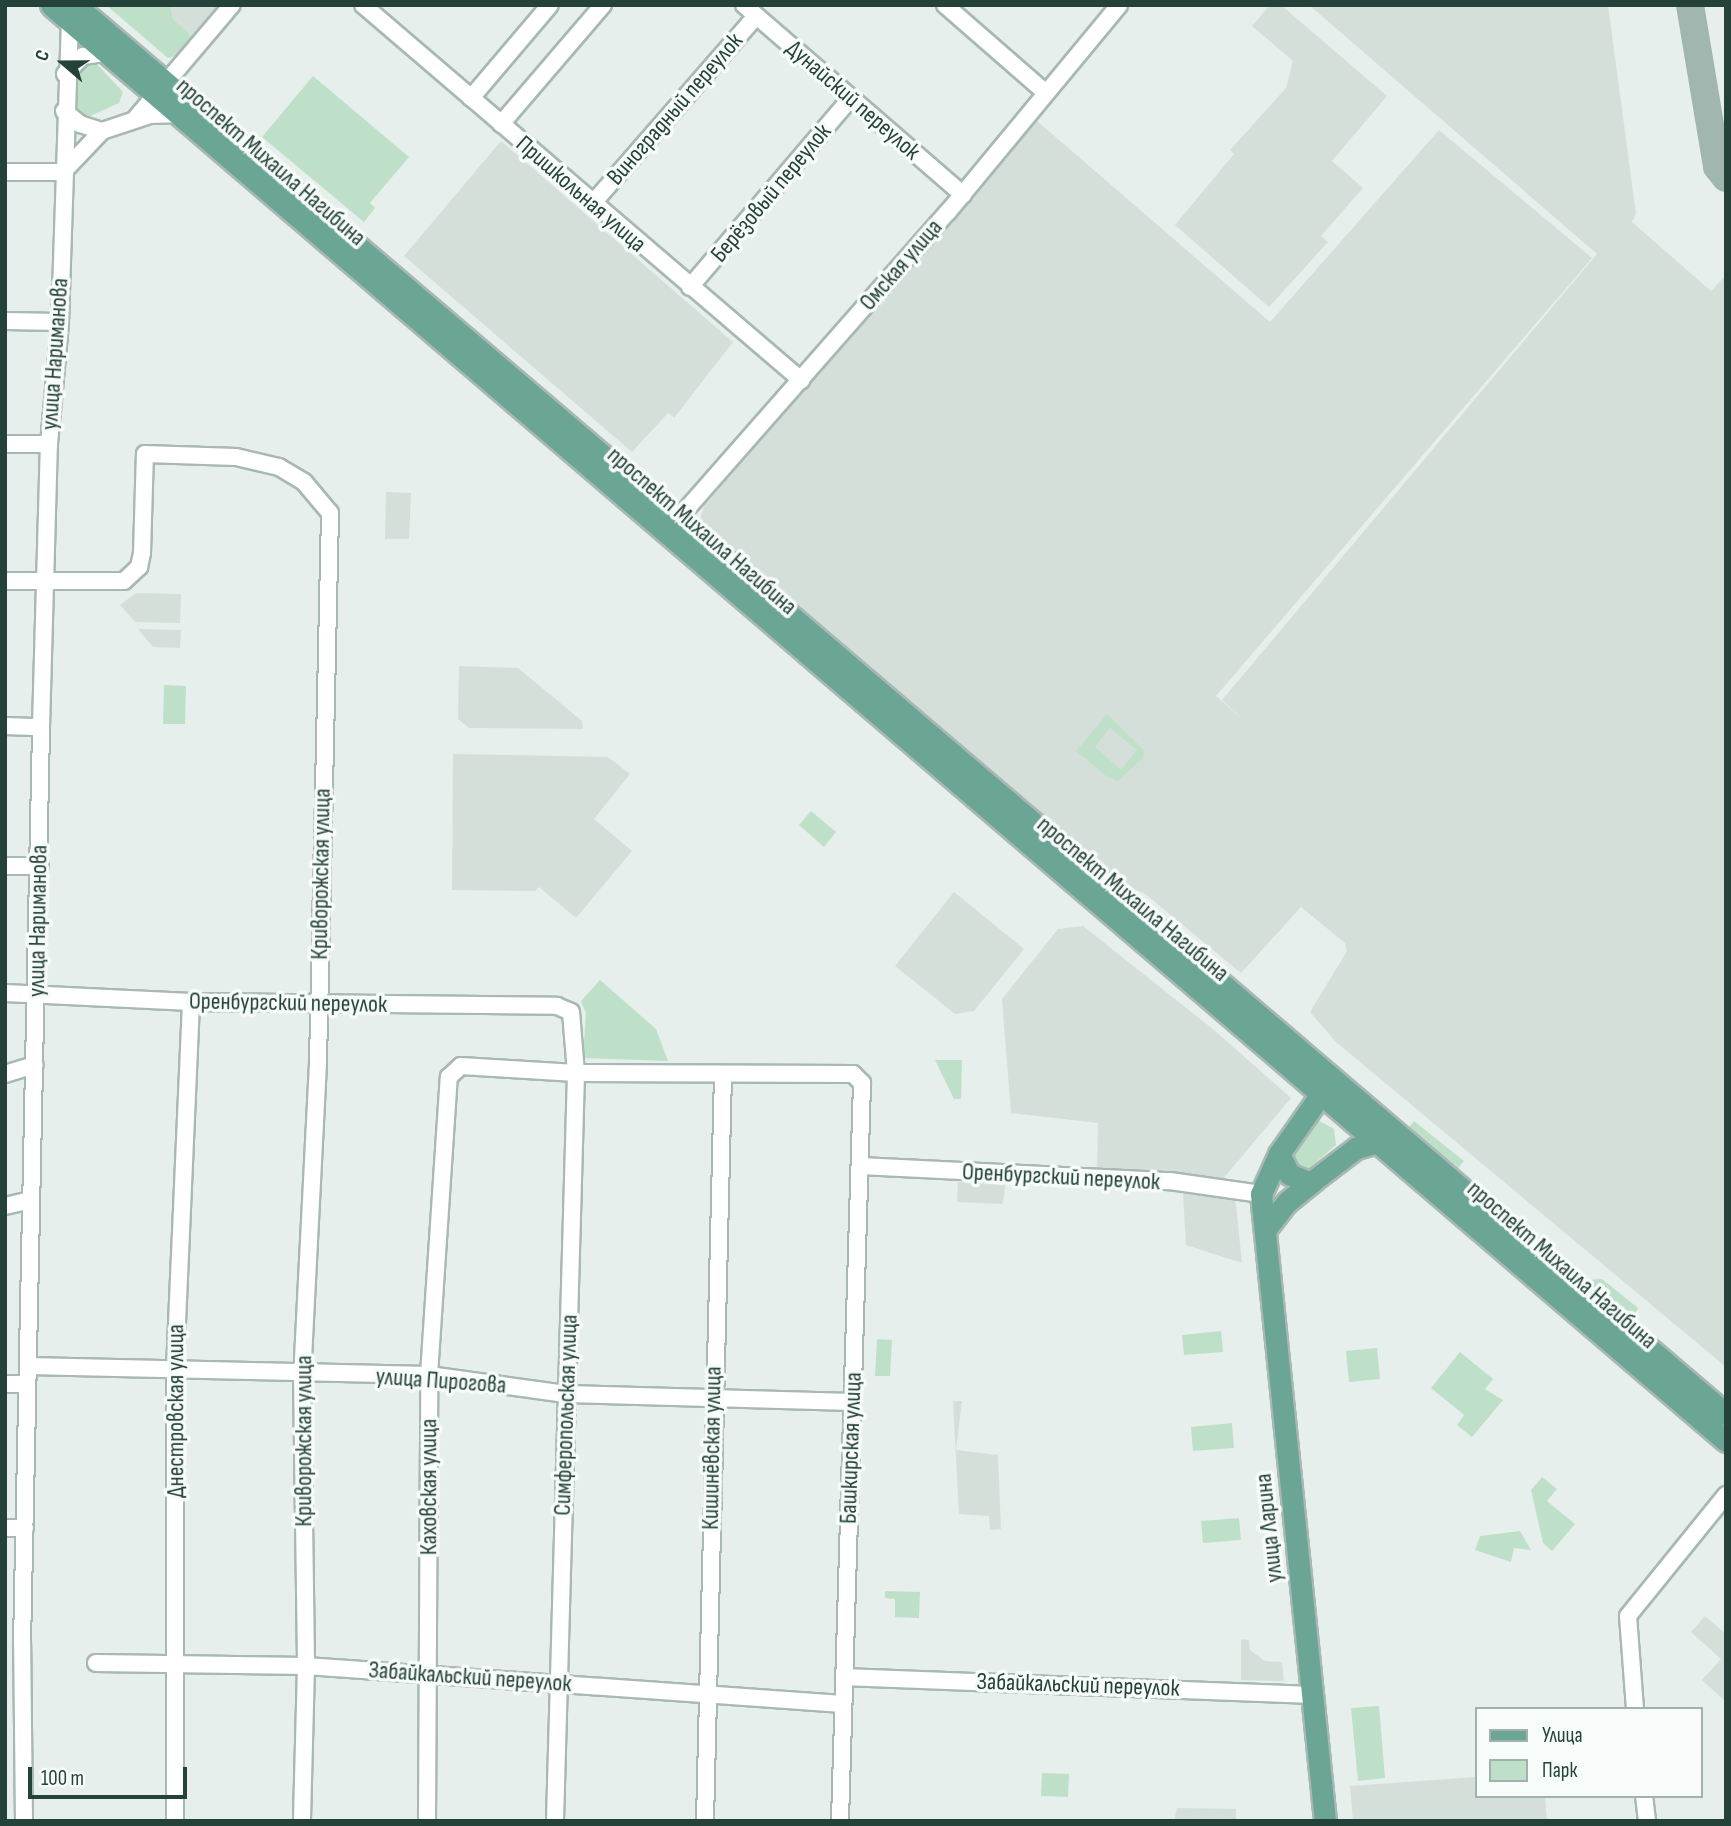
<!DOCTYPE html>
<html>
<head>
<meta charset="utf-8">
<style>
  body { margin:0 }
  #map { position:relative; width:1731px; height:1826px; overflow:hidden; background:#e6efeb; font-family:"Sofia Sans Condensed",sans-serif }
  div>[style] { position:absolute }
  .built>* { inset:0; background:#d4dfda }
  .green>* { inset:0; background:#bfe0c8 }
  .taxiway>* { height:28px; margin:-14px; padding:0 14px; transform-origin:14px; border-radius:14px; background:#a2b6b0 }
  .roads { filter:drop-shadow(2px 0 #a8b8b2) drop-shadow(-2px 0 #a8b8b2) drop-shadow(0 2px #a8b8b2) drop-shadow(0 -2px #a8b8b2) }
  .minor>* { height:16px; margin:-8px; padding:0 8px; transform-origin:8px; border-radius:8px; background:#fff }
  .major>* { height:21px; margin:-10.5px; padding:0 10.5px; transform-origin:10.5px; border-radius:10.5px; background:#6aa596 }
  span { translate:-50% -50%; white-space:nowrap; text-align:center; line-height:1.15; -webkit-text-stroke:7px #f7fbf9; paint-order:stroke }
  .street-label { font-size:24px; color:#24423a }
  .frame { position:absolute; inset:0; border:7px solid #24423a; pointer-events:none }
  .legend { position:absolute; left:1475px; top:1707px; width:228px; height:91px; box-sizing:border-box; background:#f7fbf9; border:2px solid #a3b1ad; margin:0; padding:9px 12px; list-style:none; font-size:21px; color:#24423a }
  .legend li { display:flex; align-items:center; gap:14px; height:35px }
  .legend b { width:35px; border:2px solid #a3b1ad }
  .north { position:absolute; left:28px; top:28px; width:70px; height:70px; -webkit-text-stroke:5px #f7fbf9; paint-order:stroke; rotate:290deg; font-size:19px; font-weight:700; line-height:28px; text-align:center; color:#24423a }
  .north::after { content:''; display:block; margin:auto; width:24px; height:32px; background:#24423a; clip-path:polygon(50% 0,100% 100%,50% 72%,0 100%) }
  .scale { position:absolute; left:28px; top:1767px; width:159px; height:32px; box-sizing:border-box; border:4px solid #24423a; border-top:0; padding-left:9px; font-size:21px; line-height:24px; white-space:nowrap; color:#24423a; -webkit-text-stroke:5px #f7fbf9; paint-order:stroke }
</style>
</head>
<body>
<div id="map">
  <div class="built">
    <div style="clip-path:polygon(170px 5px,222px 5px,194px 38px,173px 19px)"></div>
    <div style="clip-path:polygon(1270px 5px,1281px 5px,1387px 96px,1332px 161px,1363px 188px,1321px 236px,1328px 242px,1269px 307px,1175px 225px,1234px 154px,1230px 150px,1286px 88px,1293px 61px,1252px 26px)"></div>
    <div style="clip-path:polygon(1309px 5px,1608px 5px,1636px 214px,1632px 222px,1711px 291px,1726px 275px,1726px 1367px,1336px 1042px,1310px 1012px,1347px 951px,1345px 943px,1301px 907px,1241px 973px,1144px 893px,1126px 886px,699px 522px,704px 506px,1037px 121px,1270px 322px,1439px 130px,1592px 258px,1216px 696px,1246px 722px,1222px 700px,1597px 254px)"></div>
    <div style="clip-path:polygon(501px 141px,733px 342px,674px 418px,668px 413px,632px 452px,404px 256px)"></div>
    <div style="clip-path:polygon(386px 492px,411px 493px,409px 539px,385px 539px)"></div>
    <div style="clip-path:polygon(136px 593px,181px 594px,180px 623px,135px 622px,120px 605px)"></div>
    <div style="clip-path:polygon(138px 629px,181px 630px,180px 648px,153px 647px)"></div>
    <div style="clip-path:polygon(459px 666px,518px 668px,582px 721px,583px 729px,469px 728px,458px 719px)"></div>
    <div style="clip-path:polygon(453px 754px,608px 757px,630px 774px,594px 819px,632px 851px,576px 918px,539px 887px,535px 891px,452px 890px)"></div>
    <div style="clip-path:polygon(954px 892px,1024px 949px,974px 1011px,955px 1014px,895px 966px)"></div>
    <div style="clip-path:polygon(1083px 926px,1214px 1030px,1291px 1098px,1222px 1180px,1097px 1171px,1098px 1123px,1011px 1113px,1002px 999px,1058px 929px)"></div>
    <div style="clip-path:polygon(958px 1182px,1005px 1185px,1004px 1197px,1002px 1204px,957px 1202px)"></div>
    <div style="clip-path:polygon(1183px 1194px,1235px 1196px,1242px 1263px,1186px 1245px)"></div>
    <div style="clip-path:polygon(953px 1401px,962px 1401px,956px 1450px,998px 1455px,1001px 1529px,990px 1530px,989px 1516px,959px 1514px)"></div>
    <div style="clip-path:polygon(1705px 1616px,1726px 1634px,1726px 1702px,1702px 1680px,1721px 1659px,1691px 1632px)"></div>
    <div style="clip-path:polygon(1241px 1639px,1249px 1640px,1250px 1650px,1265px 1661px,1282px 1662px,1284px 1681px,1241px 1680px)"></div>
    <div style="clip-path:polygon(1477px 1777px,1477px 1796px,1545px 1796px,1547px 1821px,1353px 1821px,1350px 1786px)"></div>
    <div style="clip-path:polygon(1177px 1808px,1236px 1809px,1236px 1821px,1174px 1821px)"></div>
  </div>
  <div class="green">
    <div style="clip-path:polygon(106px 5px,170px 5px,173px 19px,195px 39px,184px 53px,168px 58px)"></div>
    <div style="clip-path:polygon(93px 60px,123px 92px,119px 103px,88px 117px,75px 106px,77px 67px)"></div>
    <div style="clip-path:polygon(313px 76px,409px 157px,370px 203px,375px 208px,364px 222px,262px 137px)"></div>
    <div style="clip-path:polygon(164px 685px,186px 686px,185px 724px,163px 724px)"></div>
    <div style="clip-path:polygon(evenodd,1107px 714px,1144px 750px,1143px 758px,1118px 781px,1106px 776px,1076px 751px,1107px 714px,1110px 728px,1137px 750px,1121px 770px,1095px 747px,1110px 728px)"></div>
    <div style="clip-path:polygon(811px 811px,836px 832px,824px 847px,799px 825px)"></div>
    <div style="clip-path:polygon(600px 980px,656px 1029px,668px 1061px,583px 1058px,586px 1013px,581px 1001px)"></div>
    <div style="clip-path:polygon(935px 1060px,962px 1060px,961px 1099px,954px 1099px)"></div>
    <div style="clip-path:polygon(1318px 1120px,1334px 1129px,1336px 1145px,1307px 1170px,1299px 1169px,1289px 1158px,1310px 1121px)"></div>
    <div style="clip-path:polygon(1414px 1121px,1464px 1161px,1455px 1172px,1405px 1132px)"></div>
    <div style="clip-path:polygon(1602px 1279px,1638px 1308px,1631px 1321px,1581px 1280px)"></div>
    <div style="clip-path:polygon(1221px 1331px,1223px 1352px,1184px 1355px,1182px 1335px)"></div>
    <div style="clip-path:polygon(877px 1339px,892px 1340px,890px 1376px,875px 1376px)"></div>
    <div style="clip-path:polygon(1377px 1348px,1380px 1379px,1349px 1382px,1346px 1351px)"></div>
    <div style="clip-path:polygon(1460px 1352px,1493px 1379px,1485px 1389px,1503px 1400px,1472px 1437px,1457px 1425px,1464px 1415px,1431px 1388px)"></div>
    <div style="clip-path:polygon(1232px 1423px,1234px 1448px,1193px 1451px,1191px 1427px)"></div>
    <div style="clip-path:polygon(1542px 1477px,1557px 1489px,1547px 1501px,1575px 1524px,1552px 1551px,1543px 1543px,1531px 1490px)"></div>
    <div style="clip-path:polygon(1239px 1518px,1241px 1540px,1203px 1543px,1201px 1521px)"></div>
    <div style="clip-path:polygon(1520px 1531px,1531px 1550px,1514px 1548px,1511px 1562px,1475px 1550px,1480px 1536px)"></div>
    <div style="clip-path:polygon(885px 1591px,920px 1592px,919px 1618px,895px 1617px,895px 1599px,885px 1598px)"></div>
    <div style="clip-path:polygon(1379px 1706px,1385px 1778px,1358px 1781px,1351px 1708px)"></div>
    <div style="clip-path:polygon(1042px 1773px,1069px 1774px,1068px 1797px,1041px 1796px)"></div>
  </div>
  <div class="taxiway">
    <div style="left:1690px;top:5px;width:164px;rotate:80.5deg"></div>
    <div style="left:1717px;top:167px;width:14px;rotate:51deg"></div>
  </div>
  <div class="roads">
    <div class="minor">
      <div style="left:363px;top:5px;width:577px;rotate:40.57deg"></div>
      <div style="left:744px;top:5px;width:290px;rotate:40.9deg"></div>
      <div style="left:945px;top:5px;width:134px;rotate:41.1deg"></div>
      <div style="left:65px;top:74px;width:25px;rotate:-45deg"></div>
      <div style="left:83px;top:56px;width:28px;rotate:-8deg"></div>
      <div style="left:471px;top:98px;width:122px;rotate:-49.7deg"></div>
      <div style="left:64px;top:111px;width:21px;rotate:39deg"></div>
      <div style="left:80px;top:124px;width:23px;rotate:18deg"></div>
      <div style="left:102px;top:131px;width:51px;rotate:-18.4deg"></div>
      <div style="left:150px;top:115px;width:24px;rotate:-2deg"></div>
      <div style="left:136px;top:118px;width:148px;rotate:-49.7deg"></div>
      <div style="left:501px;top:124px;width:157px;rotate:-49.4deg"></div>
      <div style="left:5px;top:172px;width:58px"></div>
      <div style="left:63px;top:172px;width:57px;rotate:-46.4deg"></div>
      <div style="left:593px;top:203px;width:248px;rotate:-48.9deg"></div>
      <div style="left:690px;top:287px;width:248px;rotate:-49.6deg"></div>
      <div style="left:5px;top:321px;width:55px;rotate:1deg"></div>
      <div style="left:5px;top:444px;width:44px"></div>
      <div style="left:677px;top:520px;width:410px;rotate:-48.7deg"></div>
      <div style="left:948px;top:212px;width:268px;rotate:-50.4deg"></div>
      <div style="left:5px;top:581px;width:119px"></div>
      <div style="left:124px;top:581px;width:21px;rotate:-43deg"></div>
      <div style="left:139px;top:567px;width:14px;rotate:-78deg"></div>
      <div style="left:142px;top:553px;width:99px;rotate:-88.3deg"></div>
      <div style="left:145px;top:454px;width:91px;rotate:1.9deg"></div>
      <div style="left:236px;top:457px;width:44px;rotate:13.1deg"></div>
      <div style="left:279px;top:467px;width:29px;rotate:31deg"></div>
      <div style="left:304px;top:482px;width:40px;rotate:50deg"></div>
      <div style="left:330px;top:513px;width:550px;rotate:91.25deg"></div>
      <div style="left:318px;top:1063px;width:312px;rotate:92.9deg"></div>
      <div style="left:302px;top:1375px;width:291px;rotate:89.2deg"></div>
      <div style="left:306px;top:1666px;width:155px;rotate:91.5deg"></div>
      <div style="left:5px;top:726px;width:36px;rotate:2deg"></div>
      <div style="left:5px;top:866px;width:35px"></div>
      <div style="left:5px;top:993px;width:186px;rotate:2.8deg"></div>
      <div style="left:191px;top:1002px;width:366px;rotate:0.6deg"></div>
      <div style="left:557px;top:1006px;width:15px;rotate:23deg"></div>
      <div style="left:571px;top:1012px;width:61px;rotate:85.3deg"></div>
      <div style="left:576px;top:1073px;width:748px;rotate:91.61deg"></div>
      <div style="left:5px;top:1074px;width:31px;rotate:-17deg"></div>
      <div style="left:860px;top:1166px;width:310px;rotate:2.8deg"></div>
      <div style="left:1170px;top:1181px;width:92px;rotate:8.1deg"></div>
      <div style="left:5px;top:1206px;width:26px;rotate:-13deg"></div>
      <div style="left:28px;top:1366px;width:401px;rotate:1.3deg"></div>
      <div style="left:429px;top:1375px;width:138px;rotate:7.9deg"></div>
      <div style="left:566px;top:1394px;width:287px;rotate:1.6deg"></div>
      <div style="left:5px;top:1384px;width:22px"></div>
      <div style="left:5px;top:1528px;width:20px"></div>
      <div style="left:96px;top:1663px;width:210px;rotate:0.8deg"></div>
      <div style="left:306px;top:1666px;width:538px;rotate:4.05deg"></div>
      <div style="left:844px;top:1677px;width:468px;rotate:2.2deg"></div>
      <div style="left:1635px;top:1709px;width:93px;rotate:-94.3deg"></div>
      <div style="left:1628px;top:1616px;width:156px;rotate:-51deg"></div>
      <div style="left:1644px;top:1796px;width:25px;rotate:83deg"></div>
      <div style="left:24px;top:1821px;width:177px;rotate:-90.6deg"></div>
      <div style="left:22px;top:1644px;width:917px;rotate:-88.81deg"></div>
      <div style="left:41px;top:727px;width:283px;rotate:-88.4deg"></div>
      <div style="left:49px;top:444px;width:122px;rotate:-84.8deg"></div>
      <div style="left:60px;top:322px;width:300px;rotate:-88.1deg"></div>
      <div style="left:175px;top:1821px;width:452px;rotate:-90deg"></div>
      <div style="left:175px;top:1369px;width:367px;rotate:-87.5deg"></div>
      <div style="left:427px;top:1821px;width:446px;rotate:-89.7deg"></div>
      <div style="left:429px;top:1375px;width:299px;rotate:-86.2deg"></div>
      <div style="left:449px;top:1077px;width:16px;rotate:-43deg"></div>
      <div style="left:461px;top:1066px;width:115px;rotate:3.5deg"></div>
      <div style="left:576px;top:1073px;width:277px;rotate:0.2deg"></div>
      <div style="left:853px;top:1074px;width:13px;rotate:45deg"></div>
      <div style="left:862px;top:1083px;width:738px;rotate:91.71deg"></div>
      <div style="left:705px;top:1821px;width:745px;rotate:-88.62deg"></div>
    </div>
    <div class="major">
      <div style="left:51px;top:5px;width:2206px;rotate:40.61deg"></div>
      <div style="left:75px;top:5px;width:2171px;rotate:40.48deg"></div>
      <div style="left:1321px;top:1094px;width:73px;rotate:125deg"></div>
      <div style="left:1279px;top:1154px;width:44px;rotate:114.2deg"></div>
      <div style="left:1261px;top:1194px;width:630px;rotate:84.17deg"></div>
      <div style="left:1279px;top:1154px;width:22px;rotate:63deg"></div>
      <div style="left:1289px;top:1174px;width:23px;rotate:23deg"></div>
      <div style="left:1265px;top:1230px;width:36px;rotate:-52deg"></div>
      <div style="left:1287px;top:1202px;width:35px;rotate:-39deg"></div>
      <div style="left:1314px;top:1180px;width:53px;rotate:-37.3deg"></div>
      <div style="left:1356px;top:1148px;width:23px;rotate:-15deg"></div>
    </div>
  </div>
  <div class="street-label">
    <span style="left:853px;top:100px;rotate:41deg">Дунайский переулок</span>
    <span style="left:675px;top:109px;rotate:-49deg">Виноградный переулок</span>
    <span style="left:271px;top:162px;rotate:41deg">проспект Михаила Нагибина</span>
    <span style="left:771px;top:193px;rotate:-50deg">Берёзовый переулок</span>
    <span style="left:581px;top:194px;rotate:41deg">Пришкольная улица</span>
    <span style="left:901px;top:265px;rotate:-49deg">Омская улица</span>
    <span style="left:55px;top:354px;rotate:-86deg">улица Нариманова</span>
    <span style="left:702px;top:531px;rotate:41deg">проспект Михаила Нагибина</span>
    <span style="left:321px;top:874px;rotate:-89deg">Криворожская улица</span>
    <span style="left:1133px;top:899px;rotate:40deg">проспект Михаила Нагибина</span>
    <span style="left:38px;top:921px;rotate:-89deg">улица Нариманова</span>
    <span style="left:288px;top:1003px;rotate:1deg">Оренбургский переулок</span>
    <span style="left:1061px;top:1177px;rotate:3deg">Оренбургский переулок</span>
    <span style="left:1562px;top:1265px;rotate:41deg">проспект Михаила Нагибина</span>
    <span style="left:441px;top:1381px;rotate:4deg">улица Пирогова</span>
    <span style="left:176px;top:1411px;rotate:-90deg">Днестровская улица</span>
    <span style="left:566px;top:1415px;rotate:-88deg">Симферопольская улица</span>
    <span style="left:304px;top:1441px;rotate:-90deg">Криворожская улица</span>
    <span style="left:712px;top:1448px;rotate:-89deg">Кишинёвская улица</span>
    <span style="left:851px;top:1448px;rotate:-88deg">Башкирская улица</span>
    <span style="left:429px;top:1487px;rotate:-90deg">Каховская улица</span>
    <span style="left:1269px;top:1528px;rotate:-96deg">улица Ларина</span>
    <span style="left:470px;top:1677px;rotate:4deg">Забайкальский переулок</span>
    <span style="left:1078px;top:1685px;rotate:2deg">Забайкальский переулок</span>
  </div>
  <div class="frame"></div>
  <ul class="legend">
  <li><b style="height:9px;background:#6aa596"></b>Улица</li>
  <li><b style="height:19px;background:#bfe0c8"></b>Парк</li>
  </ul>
  <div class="north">С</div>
  <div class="scale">100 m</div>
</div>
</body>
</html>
